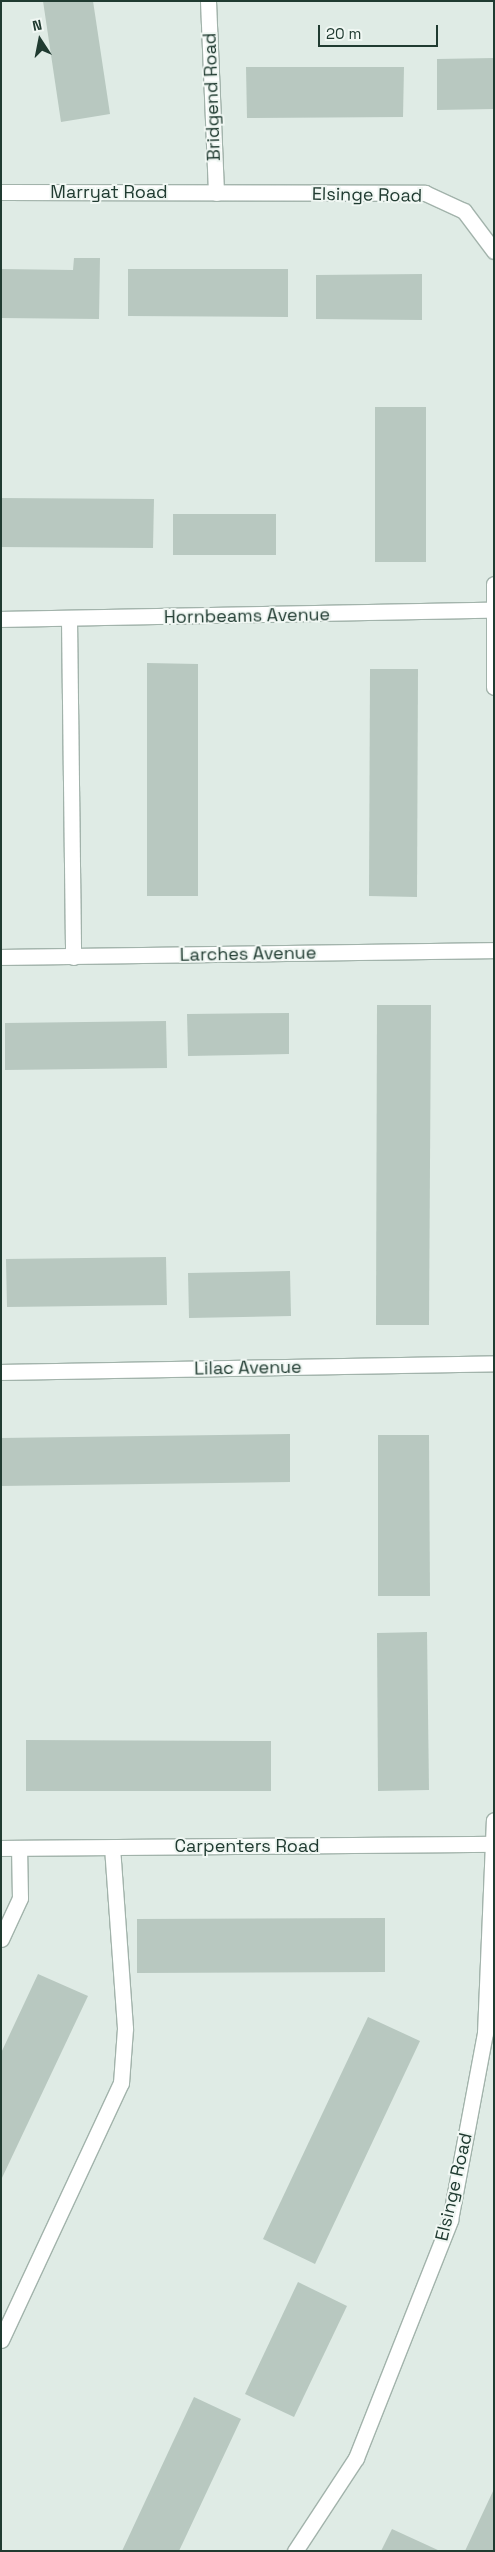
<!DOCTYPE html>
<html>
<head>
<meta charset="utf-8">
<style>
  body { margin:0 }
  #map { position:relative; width:495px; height:2552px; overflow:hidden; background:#dfebe5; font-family:"Space Grotesk",sans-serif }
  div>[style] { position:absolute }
  .building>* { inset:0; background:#b8c8c0 }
  .roads { filter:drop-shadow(1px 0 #a2b3ab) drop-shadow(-1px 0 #a2b3ab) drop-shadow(0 1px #a2b3ab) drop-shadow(0 -1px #a2b3ab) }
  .lane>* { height:15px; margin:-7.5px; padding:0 7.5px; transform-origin:7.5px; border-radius:7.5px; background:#fff }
  .street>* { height:15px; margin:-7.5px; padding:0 7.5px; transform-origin:7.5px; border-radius:7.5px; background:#fff }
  span { translate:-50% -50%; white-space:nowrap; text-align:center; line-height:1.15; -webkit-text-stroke:4px #f0f7f3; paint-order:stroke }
  .street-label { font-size:18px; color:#203b31 }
  .frame { position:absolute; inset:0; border:2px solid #203b31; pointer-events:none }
  .north { position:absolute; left:15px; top:15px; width:50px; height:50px; -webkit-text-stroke:4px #f0f7f3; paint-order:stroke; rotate:349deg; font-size:14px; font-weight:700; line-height:20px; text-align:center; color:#203b31 }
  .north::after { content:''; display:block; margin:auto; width:18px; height:22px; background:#203b31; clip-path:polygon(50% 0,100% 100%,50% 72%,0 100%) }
  .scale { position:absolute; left:318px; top:25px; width:120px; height:22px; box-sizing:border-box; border:2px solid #203b31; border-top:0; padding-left:6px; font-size:15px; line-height:18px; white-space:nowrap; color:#203b31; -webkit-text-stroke:4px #f0f7f3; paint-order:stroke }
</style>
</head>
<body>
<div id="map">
  <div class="building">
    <div style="clip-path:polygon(43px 1px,93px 1px,110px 114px,61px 122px)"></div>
    <div style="clip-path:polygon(494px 58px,494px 109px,437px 110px,437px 59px)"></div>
    <div style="clip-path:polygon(246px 67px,404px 67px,403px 117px,247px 118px)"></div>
    <div style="clip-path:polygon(74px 258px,100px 258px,99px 319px,1px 318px,1px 269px,73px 270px)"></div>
    <div style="clip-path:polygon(128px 269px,288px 269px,288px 317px,128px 316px)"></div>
    <div style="clip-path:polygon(422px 274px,422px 320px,316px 319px,316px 275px)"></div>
    <div style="clip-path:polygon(375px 407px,426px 407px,426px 562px,375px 562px)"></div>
    <div style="clip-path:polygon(1px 498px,154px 499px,153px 548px,1px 547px)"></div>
    <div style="clip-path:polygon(173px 514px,276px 514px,276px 555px,173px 555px)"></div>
    <div style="clip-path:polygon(147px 663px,198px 664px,198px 896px,147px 896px)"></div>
    <div style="clip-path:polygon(370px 669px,418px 669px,417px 897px,369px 896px)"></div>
    <div style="clip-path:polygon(377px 1005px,431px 1005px,429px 1325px,376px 1325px)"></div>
    <div style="clip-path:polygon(289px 1013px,289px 1054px,188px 1056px,187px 1014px)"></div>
    <div style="clip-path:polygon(166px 1021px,167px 1068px,5px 1070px,5px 1023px)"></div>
    <div style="clip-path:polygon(166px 1257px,167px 1305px,7px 1307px,6px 1259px)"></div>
    <div style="clip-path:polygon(290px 1271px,291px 1316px,189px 1318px,188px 1273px)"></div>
    <div style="clip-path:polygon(290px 1434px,290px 1482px,1px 1486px,1px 1438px)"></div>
    <div style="clip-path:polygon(378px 1435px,429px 1435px,430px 1596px,378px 1596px)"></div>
    <div style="clip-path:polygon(427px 1632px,429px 1790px,378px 1791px,377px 1633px)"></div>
    <div style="clip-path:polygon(26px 1740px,271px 1741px,271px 1791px,26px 1791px)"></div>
    <div style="clip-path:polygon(385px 1918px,385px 1972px,137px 1973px,137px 1919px)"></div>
    <div style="clip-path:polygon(38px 1974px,88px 1996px,1px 2180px,1px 2053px)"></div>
    <div style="clip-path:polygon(368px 2017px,420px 2041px,315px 2264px,263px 2239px)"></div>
    <div style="clip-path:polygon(298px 2282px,347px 2306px,294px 2417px,245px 2394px)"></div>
    <div style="clip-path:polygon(194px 2397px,241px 2419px,179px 2551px,122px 2551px)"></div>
    <div style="clip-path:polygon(494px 2489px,494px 2551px,465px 2551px)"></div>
    <div style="clip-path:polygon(392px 2529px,440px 2551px,381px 2551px)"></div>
  </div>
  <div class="roads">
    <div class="lane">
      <div style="left:69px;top:619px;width:338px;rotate:89.3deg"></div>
      <div style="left:1px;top:2340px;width:284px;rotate:-65deg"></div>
      <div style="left:121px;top:2083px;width:55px;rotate:-85.8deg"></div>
      <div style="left:125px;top:2028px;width:181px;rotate:-94.1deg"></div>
    </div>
    <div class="street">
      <div style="left:208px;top:1px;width:192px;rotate:87.6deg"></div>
      <div style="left:1px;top:192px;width:424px;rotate:0.1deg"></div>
      <div style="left:425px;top:193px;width:43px;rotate:24.8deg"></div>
      <div style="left:464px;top:211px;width:50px;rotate:53.1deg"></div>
      <div style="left:494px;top:584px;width:103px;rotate:90deg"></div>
      <div style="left:1px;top:619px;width:491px;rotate:-1.1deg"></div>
      <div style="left:1px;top:957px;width:493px;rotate:-0.8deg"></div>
      <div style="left:1px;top:1372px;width:493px;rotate:-1deg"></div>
      <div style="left:1px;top:1848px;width:492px;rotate:-0.5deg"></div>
      <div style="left:1px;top:1939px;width:45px;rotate:-65.1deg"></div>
      <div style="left:20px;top:1898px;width:50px;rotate:-91.1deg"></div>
      <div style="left:295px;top:2551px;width:111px;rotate:-56.7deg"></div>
      <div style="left:356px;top:2458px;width:256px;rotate:-68.4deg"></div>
      <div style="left:450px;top:2220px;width:190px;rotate:-79.4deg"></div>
      <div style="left:485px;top:2033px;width:213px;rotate:-87.6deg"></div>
    </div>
  </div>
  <div class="street-label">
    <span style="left:212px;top:97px;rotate:-92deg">Bridgend Road</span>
    <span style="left:109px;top:192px">Marryat Road</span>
    <span style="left:367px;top:195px;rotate:1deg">Elsinge Road</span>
    <span style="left:247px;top:616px;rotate:-1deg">Hornbeams Avenue</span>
    <span style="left:248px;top:954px;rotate:-1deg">Larches Avenue</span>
    <span style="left:248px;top:1368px;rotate:-1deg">Lilac Avenue</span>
    <span style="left:247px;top:1846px">Carpenters Road</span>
    <span style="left:454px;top:2187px;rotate:-77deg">Elsinge Road</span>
  </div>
  <div class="frame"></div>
  <div class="north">N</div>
  <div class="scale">20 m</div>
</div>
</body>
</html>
